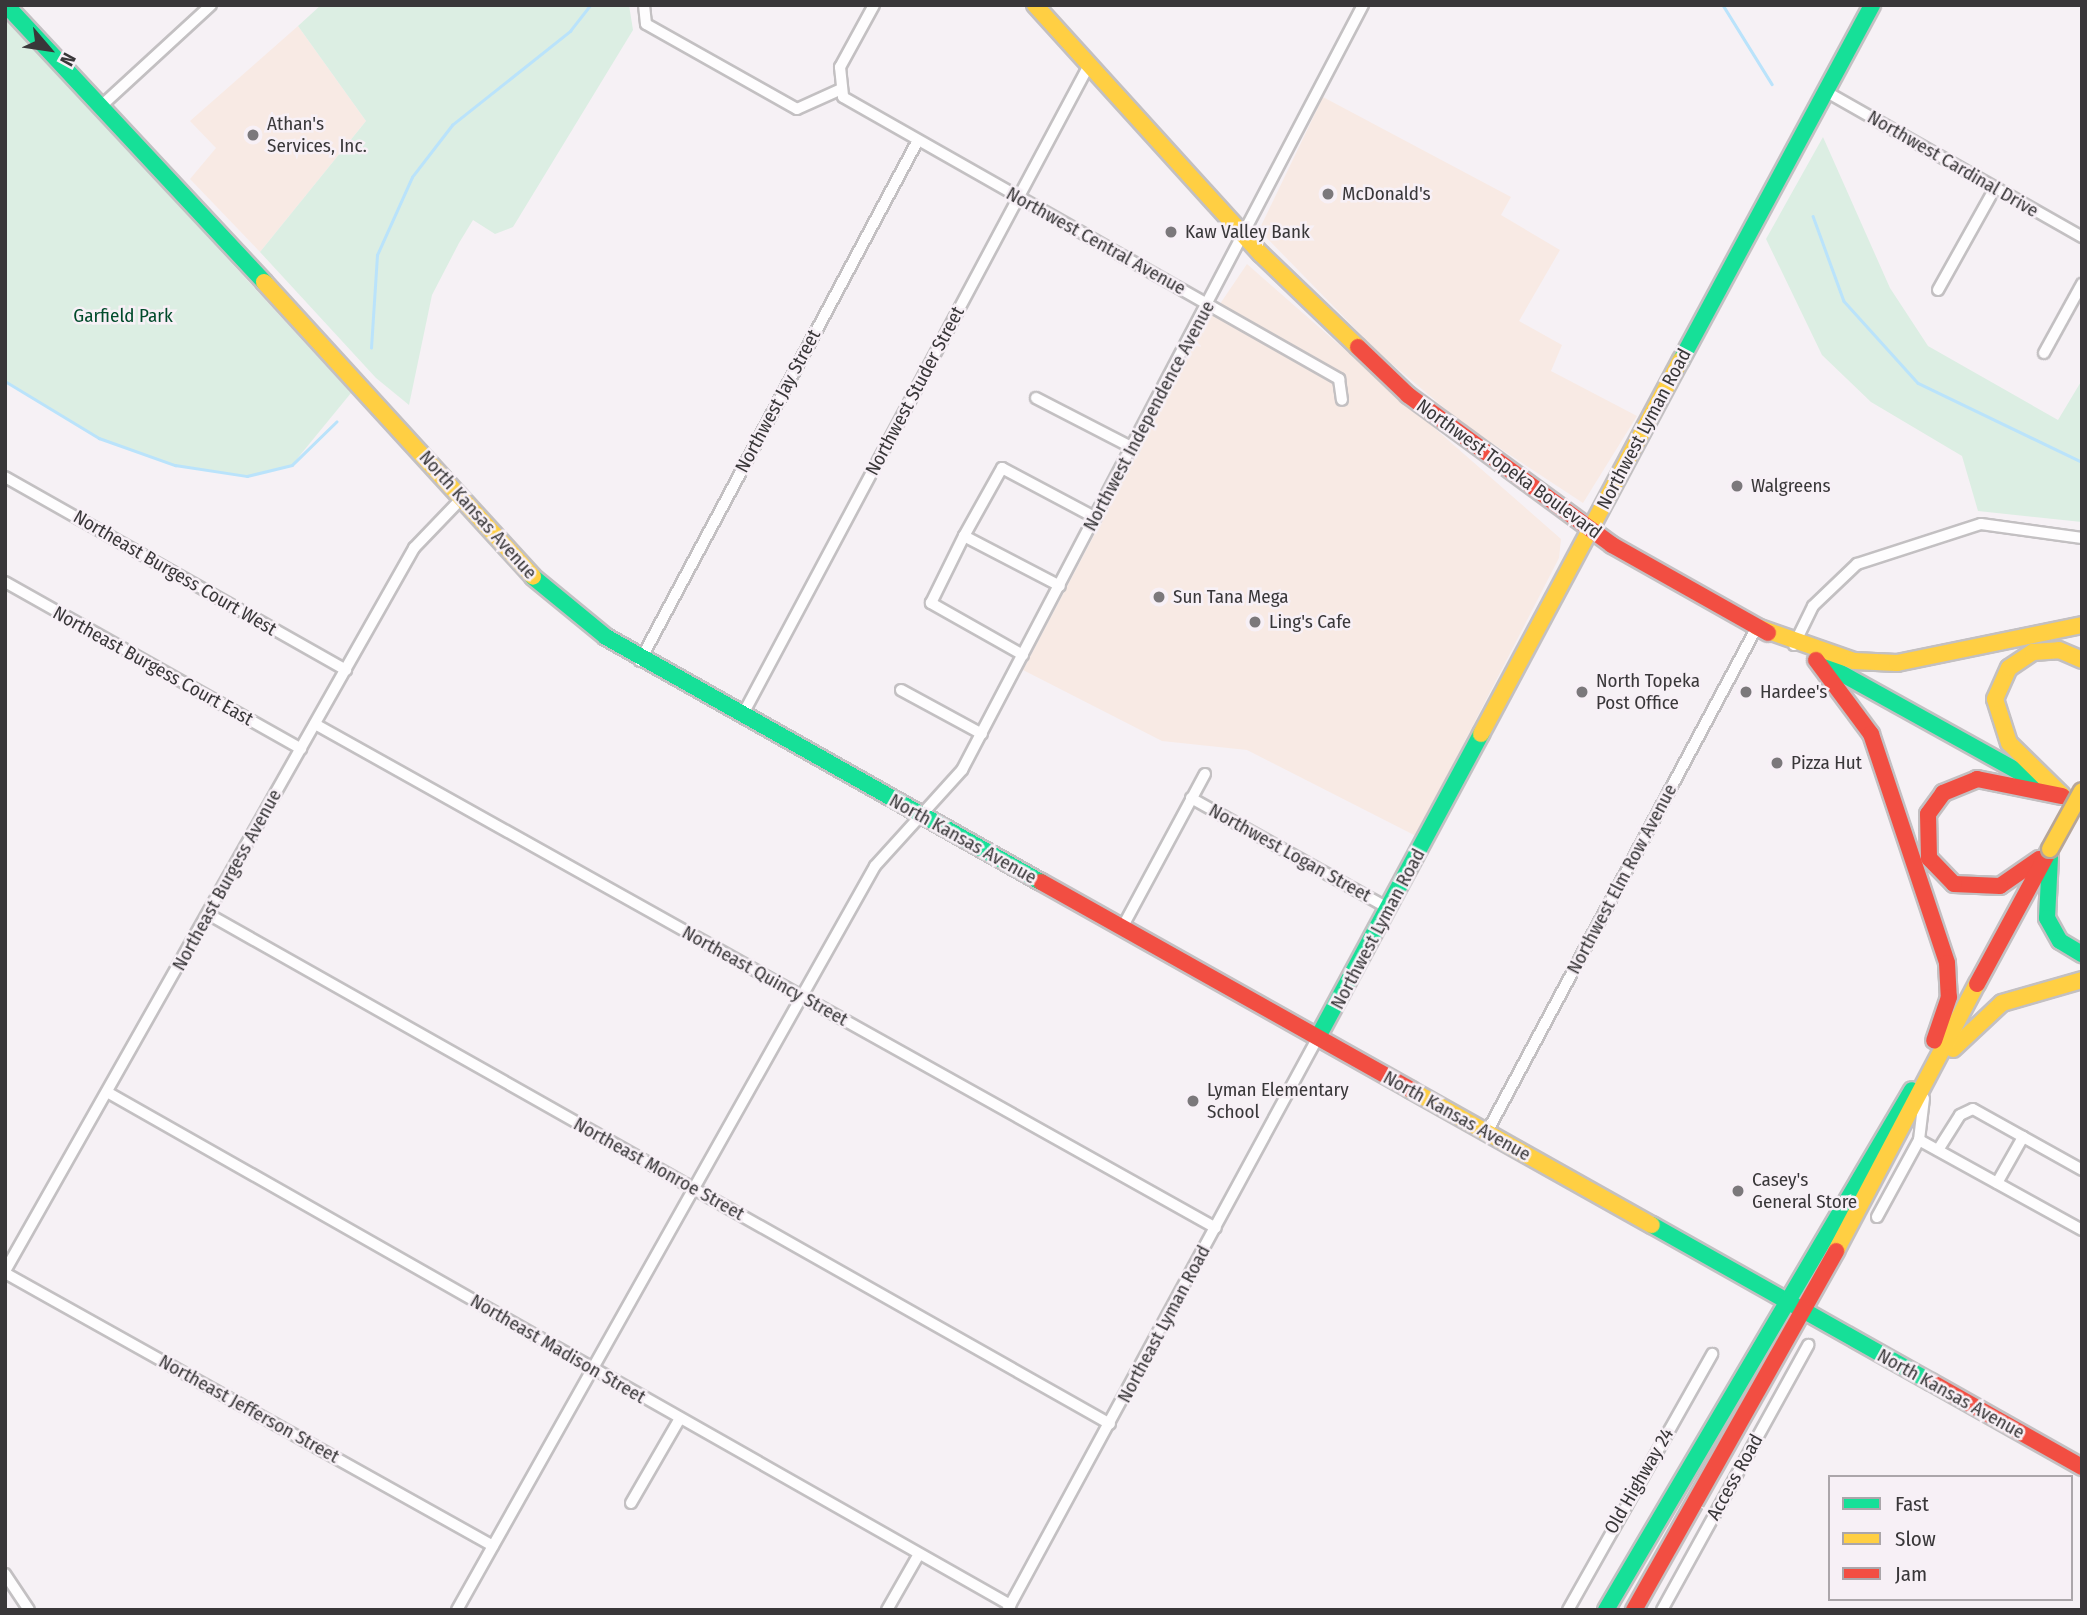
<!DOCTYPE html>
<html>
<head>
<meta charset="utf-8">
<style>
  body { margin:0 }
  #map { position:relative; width:2087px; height:1615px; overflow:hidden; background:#f6f1f5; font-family:"Fira Sans Condensed",sans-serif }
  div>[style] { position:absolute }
  .commercial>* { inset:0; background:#f8eae4 }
  .green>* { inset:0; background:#dceee3 }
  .stream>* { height:2.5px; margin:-1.25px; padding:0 1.25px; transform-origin:1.25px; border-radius:1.25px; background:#bae3fb }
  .roads { filter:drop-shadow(2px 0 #c3c0c2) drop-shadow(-2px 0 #c3c0c2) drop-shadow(0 2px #c3c0c2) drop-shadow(0 -2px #c3c0c2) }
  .street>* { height:10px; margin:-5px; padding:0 5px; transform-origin:5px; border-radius:5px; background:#fefdfe }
  .fast>* { height:16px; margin:-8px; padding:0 8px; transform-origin:8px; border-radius:8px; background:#16e098 }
  .slow>* { height:16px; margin:-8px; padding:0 8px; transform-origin:8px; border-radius:8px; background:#ffcf43 }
  .jam>* { height:16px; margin:-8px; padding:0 8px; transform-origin:8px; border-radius:8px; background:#f24e42 }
  .bridges { filter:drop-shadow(2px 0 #b6a699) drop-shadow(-2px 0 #b6a699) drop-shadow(0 2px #b6a699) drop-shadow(0 -2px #b6a699) }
  .slow-bridge>* { height:16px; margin:-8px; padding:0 8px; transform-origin:8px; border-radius:8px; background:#ffcf43 }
  .dots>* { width:19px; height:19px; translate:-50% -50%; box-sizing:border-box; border:4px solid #f7f0f6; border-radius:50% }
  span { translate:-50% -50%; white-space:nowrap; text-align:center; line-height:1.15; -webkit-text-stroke:5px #f7f0f6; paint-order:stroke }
  .poi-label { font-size:19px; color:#393739 }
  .left { translate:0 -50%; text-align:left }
  .street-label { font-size:19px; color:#393739 }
  .park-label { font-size:19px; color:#014b2b }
  .frame { position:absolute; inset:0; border:7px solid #393739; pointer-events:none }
  .legend { position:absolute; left:1828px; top:1475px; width:245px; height:126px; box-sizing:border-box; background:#f7f0f6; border:2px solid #aba6aa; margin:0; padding:9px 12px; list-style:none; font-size:21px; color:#393739 }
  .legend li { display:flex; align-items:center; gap:14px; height:35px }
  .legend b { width:35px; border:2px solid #aba6aa }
  .north { position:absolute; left:14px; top:14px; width:70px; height:70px; -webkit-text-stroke:5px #f7f0f6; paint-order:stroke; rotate:119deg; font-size:19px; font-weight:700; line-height:28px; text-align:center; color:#393739 }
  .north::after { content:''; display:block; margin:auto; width:24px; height:32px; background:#393739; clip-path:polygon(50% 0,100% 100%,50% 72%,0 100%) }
</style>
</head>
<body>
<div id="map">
  <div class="commercial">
    <div style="clip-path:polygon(298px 26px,366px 121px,260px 252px,190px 179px,216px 148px,190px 121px)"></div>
    <div style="clip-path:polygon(1323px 97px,1511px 197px,1501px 215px,1560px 250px,1519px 321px,1562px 345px,1551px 371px,1637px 416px,1583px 503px,1466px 426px,1380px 354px,1259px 230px)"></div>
    <div style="clip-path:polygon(1247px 264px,1561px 539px,1559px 558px,1416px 836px,1247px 750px,1162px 741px,1023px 670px,1203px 329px)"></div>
  </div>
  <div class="green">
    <div style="clip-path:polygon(321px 5px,629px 5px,633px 30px,513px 227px,495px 234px,473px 220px,459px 243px,432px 295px,409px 405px,376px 378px,260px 252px,366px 121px,298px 26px)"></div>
    <div style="clip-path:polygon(5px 17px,351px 393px,292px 465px,247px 476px,175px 465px,99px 438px,5px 381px)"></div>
    <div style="clip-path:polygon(1823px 137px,1890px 288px,1928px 346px,2058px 420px,2082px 380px,2082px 522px,1978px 511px,1962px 456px,1871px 402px,1822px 355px,1766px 239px)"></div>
  </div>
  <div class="stream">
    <div style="left:1723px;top:5px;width:93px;rotate:58.2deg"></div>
    <div style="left:1813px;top:216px;width:90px;rotate:70deg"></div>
    <div style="left:1844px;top:301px;width:110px;rotate:47.9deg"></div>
    <div style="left:1918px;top:383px;width:182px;rotate:25.7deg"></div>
    <div style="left:371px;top:348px;width:93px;rotate:-86.3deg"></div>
    <div style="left:377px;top:255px;width:85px;rotate:-65.8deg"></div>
    <div style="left:412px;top:177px;width:66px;rotate:-52.4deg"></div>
    <div style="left:452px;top:125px;width:151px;rotate:-38.5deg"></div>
    <div style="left:570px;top:31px;width:33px;rotate:-52deg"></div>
    <div style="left:5px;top:381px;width:110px;rotate:31.2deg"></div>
    <div style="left:99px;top:438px;width:81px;rotate:19.6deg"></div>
    <div style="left:175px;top:465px;width:73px;rotate:8.7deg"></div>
    <div style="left:247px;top:476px;width:46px;rotate:-13.7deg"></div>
    <div style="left:292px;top:465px;width:62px;rotate:-44.3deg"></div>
  </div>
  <div class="roads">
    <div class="street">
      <div style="left:644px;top:5px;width:19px;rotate:84deg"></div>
      <div style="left:646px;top:24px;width:173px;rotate:29.4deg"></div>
      <div style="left:797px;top:109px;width:46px;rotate:-24.3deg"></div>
      <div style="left:874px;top:5px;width:71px;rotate:118.7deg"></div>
      <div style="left:840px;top:67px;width:30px;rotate:84deg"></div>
      <div style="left:843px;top:97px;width:571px;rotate:29.62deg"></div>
      <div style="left:1339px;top:379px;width:21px;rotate:82deg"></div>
      <div style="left:1825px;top:91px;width:296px;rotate:29.6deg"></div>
      <div style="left:99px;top:108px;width:152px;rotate:-42.6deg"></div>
      <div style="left:1938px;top:290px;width:117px;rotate:-60.8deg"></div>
      <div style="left:2044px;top:353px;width:79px;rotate:-61.2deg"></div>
      <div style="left:1036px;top:398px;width:109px;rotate:27.3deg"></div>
      <div style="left:5px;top:477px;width:392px;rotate:29.5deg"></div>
      <div style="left:964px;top:536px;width:108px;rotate:27.5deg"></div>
      <div style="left:5px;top:582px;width:340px;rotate:29.4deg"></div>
      <div style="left:1794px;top:645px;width:43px;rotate:-64deg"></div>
      <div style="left:1813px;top:606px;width:61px;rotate:-43.7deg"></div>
      <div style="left:1857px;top:564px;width:130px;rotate:-17.9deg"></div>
      <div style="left:1981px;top:524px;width:102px;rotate:7.9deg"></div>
      <div style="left:1023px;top:655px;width:106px;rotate:-150.5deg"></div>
      <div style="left:931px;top:603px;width:75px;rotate:-63.8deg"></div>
      <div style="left:964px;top:536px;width:78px;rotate:-60.8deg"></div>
      <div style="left:1002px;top:468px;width:106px;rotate:28deg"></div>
      <div style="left:640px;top:661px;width:588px;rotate:-61.91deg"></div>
      <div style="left:901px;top:690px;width:92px;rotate:28.5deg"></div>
      <div style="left:742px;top:716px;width:738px;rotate:-61.94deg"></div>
      <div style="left:315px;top:724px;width:1032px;rotate:29.22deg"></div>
      <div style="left:1191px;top:798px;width:226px;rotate:29.2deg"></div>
      <div style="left:208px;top:914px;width:1036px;rotate:29.48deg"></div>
      <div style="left:1122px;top:928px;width:175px;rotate:-61.7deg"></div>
      <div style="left:107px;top:1092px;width:1039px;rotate:29.6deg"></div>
      <div style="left:1487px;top:1132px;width:573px;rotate:-61.87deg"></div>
      <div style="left:1919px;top:1140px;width:186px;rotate:28.9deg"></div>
      <div style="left:1938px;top:1150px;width:41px;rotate:-57.8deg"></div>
      <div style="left:1960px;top:1115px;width:14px;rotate:-25deg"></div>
      <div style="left:1973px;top:1109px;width:125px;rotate:29.2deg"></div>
      <div style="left:1997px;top:1183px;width:53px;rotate:-60.5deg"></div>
      <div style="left:1877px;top:1217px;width:88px;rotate:-61.4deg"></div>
      <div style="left:1919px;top:1140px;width:42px;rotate:-83.2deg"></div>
      <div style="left:5px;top:1271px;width:831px;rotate:-60.5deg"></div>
      <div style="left:414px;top:548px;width:68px;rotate:-46.2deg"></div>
      <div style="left:5px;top:1273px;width:559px;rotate:29.22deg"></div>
      <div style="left:631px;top:1503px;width:98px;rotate:-60deg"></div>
      <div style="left:5px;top:1574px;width:43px;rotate:56.3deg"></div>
      <div style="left:1008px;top:1609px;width:651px;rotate:-61.54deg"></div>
      <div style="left:457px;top:1610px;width:853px;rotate:-60.67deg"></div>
      <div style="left:875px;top:866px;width:130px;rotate:-47.8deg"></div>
      <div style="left:962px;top:770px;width:864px;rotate:-62.34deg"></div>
      <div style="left:887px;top:1610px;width:64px;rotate:-60.3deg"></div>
      <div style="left:1568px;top:1610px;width:294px;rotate:-60.6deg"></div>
      <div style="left:1662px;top:1610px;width:303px;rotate:-61.1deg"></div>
    </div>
    <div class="fast">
      <div style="left:6px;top:5px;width:379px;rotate:47deg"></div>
      <div style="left:1681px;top:360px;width:403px;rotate:-61.7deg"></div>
      <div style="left:533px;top:577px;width:94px;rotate:39.4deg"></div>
      <div style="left:606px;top:637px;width:499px;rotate:29.4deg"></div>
      <div style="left:1817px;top:660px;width:270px;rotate:29deg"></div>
      <div style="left:2050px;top:857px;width:61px;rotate:92.8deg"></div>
      <div style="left:2047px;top:918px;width:26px;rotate:61deg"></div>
      <div style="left:2060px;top:941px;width:26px;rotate:31deg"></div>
      <div style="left:1318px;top:1037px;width:344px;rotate:-61.7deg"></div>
      <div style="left:1652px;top:1225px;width:320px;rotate:29.4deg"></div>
      <div style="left:1606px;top:1610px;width:603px;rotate:-59.52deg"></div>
    </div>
    <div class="slow">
      <div style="left:1035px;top:5px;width:336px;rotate:47.8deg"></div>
      <div style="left:1261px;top:254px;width:134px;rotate:43.8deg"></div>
      <div style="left:264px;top:282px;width:399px;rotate:47.6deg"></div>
      <div style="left:1757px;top:627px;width:103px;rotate:19.3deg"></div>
      <div style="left:1854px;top:661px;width:43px;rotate:2.7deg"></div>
      <div style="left:1897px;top:663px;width:189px;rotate:-11.6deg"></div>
      <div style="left:1481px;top:734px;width:424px;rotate:-61.9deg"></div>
      <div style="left:2062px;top:795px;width:74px;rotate:-135.5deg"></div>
      <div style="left:2009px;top:743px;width:46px;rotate:-107.7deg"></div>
      <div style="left:1995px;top:699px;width:34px;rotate:-66deg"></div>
      <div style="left:2009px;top:668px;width:29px;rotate:-34deg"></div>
      <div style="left:2033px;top:652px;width:26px;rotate:-4deg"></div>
      <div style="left:2059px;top:650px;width:25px;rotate:23deg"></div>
      <div style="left:1953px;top:1049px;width:67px;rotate:-43.2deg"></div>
      <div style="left:2002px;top:1003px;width:83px;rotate:-16deg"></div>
      <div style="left:1411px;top:1090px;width:276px;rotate:29.3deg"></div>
      <div style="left:1836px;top:1251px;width:302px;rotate:-62.2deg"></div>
    </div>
    <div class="jam">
      <div style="left:1358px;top:347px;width:69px;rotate:43.8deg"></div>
      <div style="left:1408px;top:395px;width:253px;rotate:36.3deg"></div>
      <div style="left:1612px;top:545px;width:179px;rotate:29.4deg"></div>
      <div style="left:1816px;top:660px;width:92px;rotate:53.4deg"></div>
      <div style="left:1871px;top:734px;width:241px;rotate:71.6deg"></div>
      <div style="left:1947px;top:963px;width:34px;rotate:87deg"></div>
      <div style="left:1949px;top:997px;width:46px;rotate:108.8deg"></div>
      <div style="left:2039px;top:859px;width:47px;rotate:145.3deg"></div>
      <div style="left:2000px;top:886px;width:46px;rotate:-177.5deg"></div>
      <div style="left:1954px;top:884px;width:36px;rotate:-134deg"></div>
      <div style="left:1929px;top:858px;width:44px;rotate:-91.3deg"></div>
      <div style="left:1928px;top:814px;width:26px;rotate:-54deg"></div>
      <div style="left:1943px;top:793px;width:37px;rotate:-22deg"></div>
      <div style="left:1977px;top:779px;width:87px;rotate:11.3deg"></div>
      <div style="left:1041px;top:882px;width:424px;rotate:29.3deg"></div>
      <div style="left:1977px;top:984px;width:153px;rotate:-61.6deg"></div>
      <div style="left:1931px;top:1382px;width:173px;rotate:29.4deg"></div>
      <div style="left:1634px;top:1610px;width:412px;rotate:-60.6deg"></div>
    </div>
  </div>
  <div class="bridges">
    <div class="slow-bridge">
      <div style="left:2050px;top:849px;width:66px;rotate:-61.1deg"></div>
    </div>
  </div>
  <div class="dots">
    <div style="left:253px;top:135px;background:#7b787b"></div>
    <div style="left:1328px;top:194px;background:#7b787b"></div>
    <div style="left:1171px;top:232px;background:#7b787b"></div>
    <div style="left:1737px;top:486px;background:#7b787b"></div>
    <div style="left:1159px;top:597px;background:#7b787b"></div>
    <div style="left:1255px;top:622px;background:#7b787b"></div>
    <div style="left:1582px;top:692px;background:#7b787b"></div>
    <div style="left:1746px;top:692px;background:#7b787b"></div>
    <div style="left:1777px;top:763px;background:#7b787b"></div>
    <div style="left:1193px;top:1101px;background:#7b787b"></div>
    <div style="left:1738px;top:1191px;background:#7b787b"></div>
  </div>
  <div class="poi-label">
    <span class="left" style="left:267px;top:135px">Athan's<br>Services, Inc.</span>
    <span class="left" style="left:1342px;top:194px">McDonald's</span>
    <span class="left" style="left:1185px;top:232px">Kaw Valley Bank</span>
    <span class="left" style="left:1751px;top:486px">Walgreens</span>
    <span class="left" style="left:1173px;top:597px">Sun Tana Mega</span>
    <span class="left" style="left:1269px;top:622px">Ling's Cafe</span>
    <span class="left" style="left:1596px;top:692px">North Topeka<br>Post Office</span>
    <span class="left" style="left:1760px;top:692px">Hardee's</span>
    <span class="left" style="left:1791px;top:763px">Pizza Hut</span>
    <span class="left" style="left:1207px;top:1101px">Lyman Elementary<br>School</span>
    <span class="left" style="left:1752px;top:1191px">Casey's<br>General Store</span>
  </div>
  <div class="street-label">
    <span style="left:1953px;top:164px;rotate:30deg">Northwest Cardinal Drive</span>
    <span style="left:1096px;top:241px;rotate:29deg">Northwest Central Avenue</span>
    <span style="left:915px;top:391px;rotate:-62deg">Northwest Studer Street</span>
    <span style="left:778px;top:401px;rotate:-62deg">Northwest Jay Street</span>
    <span style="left:1149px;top:416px;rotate:-62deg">Northwest Independence Avenue</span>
    <span style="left:1644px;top:429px;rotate:-62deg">Northwest Lyman Road</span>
    <span style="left:1509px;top:469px;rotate:36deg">Northwest Topeka Boulevard</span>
    <span style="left:478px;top:515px;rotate:48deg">North Kansas Avenue</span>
    <span style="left:175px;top:573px;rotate:30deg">Northeast Burgess Court West</span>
    <span style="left:153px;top:666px;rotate:29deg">Northeast Burgess Court East</span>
    <span style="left:963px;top:839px;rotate:29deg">North Kansas Avenue</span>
    <span style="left:1290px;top:853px;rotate:29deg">Northwest Logan Street</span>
    <span style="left:1622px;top:879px;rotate:-62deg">Northwest Elm Row Avenue</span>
    <span style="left:227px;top:880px;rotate:-61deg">Northeast Burgess Avenue</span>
    <span style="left:1378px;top:929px;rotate:-62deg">Northwest Lyman Road</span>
    <span style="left:765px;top:976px;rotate:29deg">Northeast Quincy Street</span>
    <span style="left:1457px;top:1116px;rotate:29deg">North Kansas Avenue</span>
    <span style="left:659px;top:1169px;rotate:29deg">Northeast Monroe Street</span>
    <span style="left:1164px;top:1324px;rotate:-62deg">Northeast Lyman Road</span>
    <span style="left:558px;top:1349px;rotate:30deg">Northeast Madison Street</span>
    <span style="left:1951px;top:1394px;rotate:29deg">North Kansas Avenue</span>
    <span style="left:249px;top:1409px;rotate:29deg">Northeast Jefferson Street</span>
    <span style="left:1735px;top:1477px;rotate:-61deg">Access Road</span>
    <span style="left:1639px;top:1481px;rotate:-60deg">Old Highway 24</span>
  </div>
  <div class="park-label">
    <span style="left:123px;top:316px">Garfield Park</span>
  </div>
  <div class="frame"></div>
  <ul class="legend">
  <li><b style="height:9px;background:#16e098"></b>Fast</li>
  <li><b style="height:9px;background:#ffcf43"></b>Slow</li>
  <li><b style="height:9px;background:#f24e42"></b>Jam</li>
  </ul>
  <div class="north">N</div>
</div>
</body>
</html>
